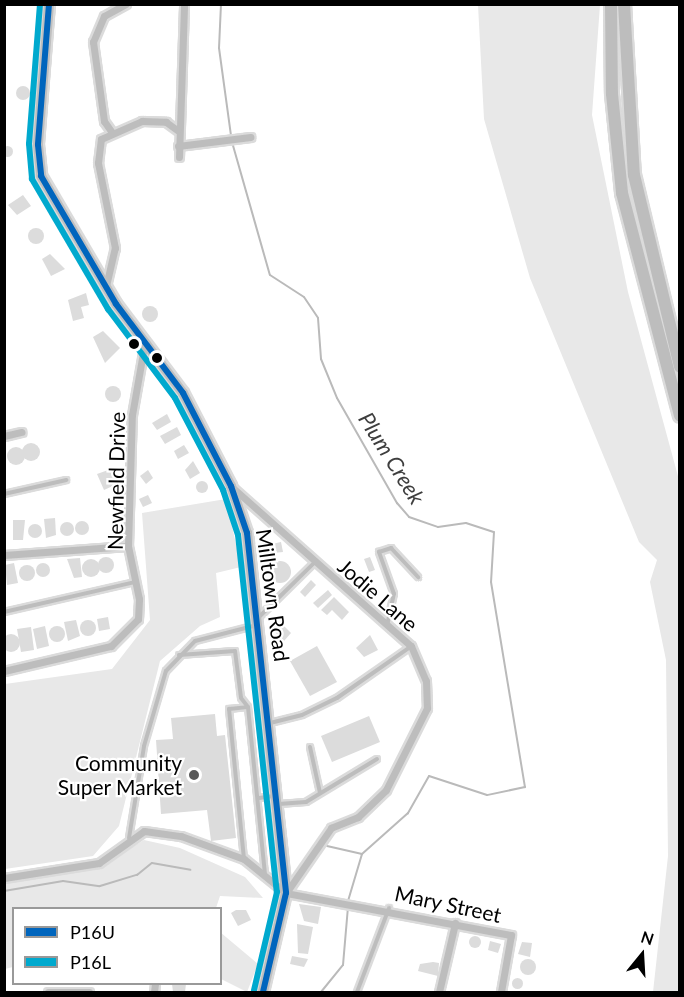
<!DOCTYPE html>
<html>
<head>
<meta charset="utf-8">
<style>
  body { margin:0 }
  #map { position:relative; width:684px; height:997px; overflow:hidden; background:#fff; font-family:Lato,sans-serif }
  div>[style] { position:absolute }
  .green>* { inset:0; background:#e8e8e8 }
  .stream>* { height:2px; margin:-1px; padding:0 1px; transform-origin:1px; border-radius:1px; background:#bababa }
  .building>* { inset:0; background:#dcdcdc }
  .round { border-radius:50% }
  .roads { filter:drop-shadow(2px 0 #dbdbdb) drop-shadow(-2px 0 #dbdbdb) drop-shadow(0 2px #dbdbdb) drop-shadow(0 -2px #dbdbdb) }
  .lane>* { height:4px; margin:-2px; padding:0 2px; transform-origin:2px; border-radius:2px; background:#bdbdbd }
  .street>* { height:7px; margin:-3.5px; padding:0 3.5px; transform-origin:3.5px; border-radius:3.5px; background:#bdbdbd }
  .secondary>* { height:10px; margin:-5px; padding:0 5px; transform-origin:5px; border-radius:5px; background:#bfbfbf }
  .highway>* { height:12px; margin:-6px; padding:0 6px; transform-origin:6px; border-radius:6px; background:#bdbdbd }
  .bus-1>* { height:6px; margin:-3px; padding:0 3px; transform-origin:3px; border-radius:3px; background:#0065bd }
  .bus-2>* { height:6px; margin:-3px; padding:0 3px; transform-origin:3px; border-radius:3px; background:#00a9ce }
  .dots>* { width:16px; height:16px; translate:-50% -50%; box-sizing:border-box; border:3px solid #fff; border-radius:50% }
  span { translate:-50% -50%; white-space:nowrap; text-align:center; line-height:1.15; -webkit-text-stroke:4.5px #fff; paint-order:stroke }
  .street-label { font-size:21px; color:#000 }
  .poi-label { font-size:21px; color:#000 }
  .right { translate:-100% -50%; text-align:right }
  .water-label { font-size:22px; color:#3e3e3e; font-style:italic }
  .frame { position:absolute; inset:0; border:6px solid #000; pointer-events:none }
  .legend { position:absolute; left:12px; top:907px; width:210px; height:78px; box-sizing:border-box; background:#fff; border:2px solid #999; margin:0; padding:8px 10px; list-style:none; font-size:18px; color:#000 }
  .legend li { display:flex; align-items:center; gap:12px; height:30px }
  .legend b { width:30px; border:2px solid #999 }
  .north { position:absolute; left:612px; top:925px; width:60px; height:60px; -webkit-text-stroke:4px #fff; paint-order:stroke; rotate:18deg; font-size:16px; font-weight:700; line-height:24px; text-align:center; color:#000 }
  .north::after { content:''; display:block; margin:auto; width:21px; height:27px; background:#000; clip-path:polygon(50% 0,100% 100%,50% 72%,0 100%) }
</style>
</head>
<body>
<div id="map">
  <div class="green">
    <div style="clip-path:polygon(478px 5px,600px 5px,592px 115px,628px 292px,679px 480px,679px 992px,653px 992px,668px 856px,666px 660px,650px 582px,657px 560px,639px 542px,530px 278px,484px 119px)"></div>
    <div style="clip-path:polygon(226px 499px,241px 567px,216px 573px,220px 617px,200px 626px,160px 661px,119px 826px,93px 856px,5px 869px,5px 684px,112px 669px,150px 620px,142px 513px)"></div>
    <div style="clip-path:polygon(144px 840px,180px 848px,245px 877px,263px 898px,220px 896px,216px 908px,14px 908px,13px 967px,5px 969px,5px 883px,94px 870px)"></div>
    <div style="clip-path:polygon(220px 932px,258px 964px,247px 992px,221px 979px)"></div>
  </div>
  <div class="stream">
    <div style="left:221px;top:4px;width:44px;rotate:92.6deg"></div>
    <div style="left:219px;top:48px;width:89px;rotate:82.2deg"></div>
    <div style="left:232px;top:142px;width:138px;rotate:74.1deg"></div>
    <div style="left:270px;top:275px;width:40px;rotate:32.9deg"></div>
    <div style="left:304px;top:297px;width:25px;rotate:56deg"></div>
    <div style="left:318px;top:318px;width:41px;rotate:85.8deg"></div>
    <div style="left:321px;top:359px;width:42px;rotate:67.7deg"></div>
    <div style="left:337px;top:398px;width:121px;rotate:60.3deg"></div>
    <div style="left:397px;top:503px;width:18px;rotate:49deg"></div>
    <div style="left:409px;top:517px;width:31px;rotate:19deg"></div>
    <div style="left:438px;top:527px;width:28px;rotate:-8deg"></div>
    <div style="left:466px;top:523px;width:29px;rotate:18deg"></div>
    <div style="left:494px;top:532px;width:50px;rotate:93.4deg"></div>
    <div style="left:491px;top:582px;width:208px;rotate:80.6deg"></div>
    <div style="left:525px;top:787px;width:39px;rotate:168deg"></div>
    <div style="left:487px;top:795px;width:61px;rotate:-161.9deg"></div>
    <div style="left:429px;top:776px;width:43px;rotate:119.6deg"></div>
    <div style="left:408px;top:813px;width:62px;rotate:138.3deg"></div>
    <div style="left:362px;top:854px;width:49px;rotate:106.6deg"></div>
    <div style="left:327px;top:846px;width:36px;rotate:13deg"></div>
    <div style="left:4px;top:891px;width:60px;rotate:-9.6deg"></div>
    <div style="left:63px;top:881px;width:37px;rotate:8deg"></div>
    <div style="left:100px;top:886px;width:39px;rotate:-17deg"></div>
    <div style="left:137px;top:875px;width:19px;rotate:-39deg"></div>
    <div style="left:152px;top:863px;width:39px;rotate:10deg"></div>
    <div style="left:321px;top:992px;width:35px;rotate:-51deg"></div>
    <div style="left:343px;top:965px;width:58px;rotate:-85.1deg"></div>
  </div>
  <div class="building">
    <div class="round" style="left:16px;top:86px;width:14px;height:14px"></div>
    <div class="round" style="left:1.5px;top:145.5px;width:11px;height:11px"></div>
    <div style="clip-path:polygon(23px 195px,31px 206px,17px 215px,8px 205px)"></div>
    <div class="round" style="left:28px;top:228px;width:16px;height:16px"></div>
    <div style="clip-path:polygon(50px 254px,65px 269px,51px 276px,42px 259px)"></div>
    <div style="clip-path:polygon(86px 293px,89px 305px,81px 307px,84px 318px,73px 321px,68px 300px)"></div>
    <div class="round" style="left:142px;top:306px;width:16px;height:16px"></div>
    <div style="clip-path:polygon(103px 331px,120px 348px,105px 363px,93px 337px)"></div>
    <div class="round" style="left:105px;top:386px;width:16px;height:16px"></div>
    <div style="clip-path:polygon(167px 414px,171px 422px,157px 430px,152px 423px)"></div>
    <div style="clip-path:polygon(177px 427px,181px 435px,165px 444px,160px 436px)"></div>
    <div class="round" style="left:22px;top:443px;width:18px;height:18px"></div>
    <div style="clip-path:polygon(184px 445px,189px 453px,178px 459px,174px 451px)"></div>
    <div class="round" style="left:7px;top:447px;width:18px;height:18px"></div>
    <div style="clip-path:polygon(193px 461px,200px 473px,190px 479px,185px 470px)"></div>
    <div style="clip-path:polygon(111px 469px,117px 484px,104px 490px,97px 474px)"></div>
    <div style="clip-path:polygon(148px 470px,153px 478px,146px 484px,140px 476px)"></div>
    <div class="round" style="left:196px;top:481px;width:12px;height:12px"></div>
    <div style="clip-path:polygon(148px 495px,152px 503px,143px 507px,139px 499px)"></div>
    <div style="clip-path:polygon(55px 518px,56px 535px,46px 538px,44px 519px)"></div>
    <div style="clip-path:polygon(13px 520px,25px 520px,23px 540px,13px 540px)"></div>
    <div class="round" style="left:75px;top:521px;width:14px;height:14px"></div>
    <div class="round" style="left:60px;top:522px;width:14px;height:14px"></div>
    <div class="round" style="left:28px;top:524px;width:14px;height:14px"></div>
    <div style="clip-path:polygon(281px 542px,283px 552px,273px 553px,272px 544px)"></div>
    <div style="clip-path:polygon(370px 557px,375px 570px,369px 572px,364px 559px)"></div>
    <div class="round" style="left:98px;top:557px;width:16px;height:16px"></div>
    <div style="clip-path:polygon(80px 558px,82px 577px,74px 578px,67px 559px)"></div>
    <div class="round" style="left:82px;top:559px;width:18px;height:18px"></div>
    <div class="round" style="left:269px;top:561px;width:22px;height:22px"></div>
    <div class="round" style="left:36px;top:563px;width:14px;height:14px"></div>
    <div style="clip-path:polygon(14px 563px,18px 583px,7px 585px,5px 565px)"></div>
    <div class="round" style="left:19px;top:565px;width:16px;height:16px"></div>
    <div style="clip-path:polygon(311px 580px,316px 585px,305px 597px,300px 592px)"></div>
    <div style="clip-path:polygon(328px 590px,332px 595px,318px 608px,313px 603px)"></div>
    <div style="clip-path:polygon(334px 597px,349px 612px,342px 620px,332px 610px,327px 615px,321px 610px)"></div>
    <div style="clip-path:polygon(108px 617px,110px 629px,99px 631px,97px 619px)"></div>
    <div style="clip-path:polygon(76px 620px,80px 636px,68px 641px,64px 622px)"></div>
    <div class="round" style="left:80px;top:620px;width:16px;height:16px"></div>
    <div style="clip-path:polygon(281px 623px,291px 633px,284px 641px,274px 631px)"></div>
    <div class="round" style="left:49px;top:626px;width:16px;height:16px"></div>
    <div style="clip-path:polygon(45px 626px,49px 646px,37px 649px,33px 629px)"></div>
    <div style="clip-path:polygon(31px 627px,34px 650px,21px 652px,17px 629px)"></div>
    <div class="round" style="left:2px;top:634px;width:18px;height:18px"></div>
    <div style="clip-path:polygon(370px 635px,378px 650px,364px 657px,356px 648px)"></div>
    <div style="clip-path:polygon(317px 646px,337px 682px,310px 696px,290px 661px)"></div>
    <div style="clip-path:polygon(215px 714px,217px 736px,225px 735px,236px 838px,211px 841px,207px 810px,161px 814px,156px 740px,173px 739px,171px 718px)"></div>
    <div style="clip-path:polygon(369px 716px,380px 742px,332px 762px,321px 736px)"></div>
    <div style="clip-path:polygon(299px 904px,321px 907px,318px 924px,304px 921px)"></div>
    <div style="clip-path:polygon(236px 910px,246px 910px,251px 920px,238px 926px,231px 913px)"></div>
    <div style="clip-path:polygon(297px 924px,313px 927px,308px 954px,298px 953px)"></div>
    <div class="round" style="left:469px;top:936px;width:12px;height:12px"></div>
    <div style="clip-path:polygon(490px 941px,501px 944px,498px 953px,488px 950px)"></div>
    <div style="clip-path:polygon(522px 942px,532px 943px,530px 957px,518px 954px)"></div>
    <div style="clip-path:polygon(292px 956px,308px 959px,304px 967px,290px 964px)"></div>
    <div class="round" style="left:520px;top:959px;width:16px;height:16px"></div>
    <div style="clip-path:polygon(433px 962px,439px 963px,438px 976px,418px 971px,420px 964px)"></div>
    <div class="round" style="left:511.5px;top:977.5px;width:11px;height:11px"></div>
    <div style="clip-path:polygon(172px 984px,186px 984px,185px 992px,173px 992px)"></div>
  </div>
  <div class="roads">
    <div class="lane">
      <div style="left:4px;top:494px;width:64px;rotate:-12.7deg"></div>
      <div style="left:4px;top:612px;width:134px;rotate:-12.9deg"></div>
      <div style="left:259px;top:617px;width:78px;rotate:-44.5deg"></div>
      <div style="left:387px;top:626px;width:33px;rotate:-78deg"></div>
      <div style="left:394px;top:594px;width:45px;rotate:-109.7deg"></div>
      <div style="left:379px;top:552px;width:13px;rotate:-18deg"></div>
      <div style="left:391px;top:548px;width:40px;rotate:47deg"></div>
      <div style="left:179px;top:655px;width:56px;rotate:-4.1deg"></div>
      <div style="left:235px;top:651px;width:47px;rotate:82.7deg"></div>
      <div style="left:241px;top:698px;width:11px;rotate:52deg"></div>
      <div style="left:248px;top:707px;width:169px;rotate:84.2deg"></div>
      <div style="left:270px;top:723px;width:33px;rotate:-14deg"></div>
      <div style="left:302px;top:715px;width:39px;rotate:-26deg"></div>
      <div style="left:337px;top:698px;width:89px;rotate:-34.9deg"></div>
      <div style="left:310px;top:747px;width:47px;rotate:77.7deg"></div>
      <div style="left:259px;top:798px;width:15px;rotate:-8deg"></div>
      <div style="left:279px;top:804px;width:27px;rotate:-4deg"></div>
      <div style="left:306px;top:802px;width:83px;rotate:-31.2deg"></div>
      <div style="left:129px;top:838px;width:93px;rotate:-80.7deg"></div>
      <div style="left:144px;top:746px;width:78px;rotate:-73.7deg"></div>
      <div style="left:166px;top:671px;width:42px;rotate:-46deg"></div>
      <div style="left:195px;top:641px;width:64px;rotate:-14.5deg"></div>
      <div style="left:244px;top:859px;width:151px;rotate:-95.7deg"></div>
      <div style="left:229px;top:709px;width:18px;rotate:-6deg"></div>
      <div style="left:357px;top:992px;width:90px;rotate:-69.1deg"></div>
    </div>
    <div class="street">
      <div style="left:111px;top:131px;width:12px;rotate:-125deg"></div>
      <div style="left:104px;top:121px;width:80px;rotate:-97.9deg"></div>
      <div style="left:93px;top:42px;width:28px;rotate:-67deg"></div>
      <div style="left:104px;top:16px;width:25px;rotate:-29deg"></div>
      <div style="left:178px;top:146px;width:73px;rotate:-7.1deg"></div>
      <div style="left:179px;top:157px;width:153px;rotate:-88.1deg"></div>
      <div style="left:106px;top:286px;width:39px;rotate:-77deg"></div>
      <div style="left:115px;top:248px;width:87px;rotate:-101.3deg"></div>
      <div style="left:98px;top:163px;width:24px;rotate:-83deg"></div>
      <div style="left:101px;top:139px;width:45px;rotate:-23.7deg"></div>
      <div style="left:142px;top:121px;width:24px;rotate:2deg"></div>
      <div style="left:166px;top:122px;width:14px;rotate:36deg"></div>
      <div style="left:4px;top:436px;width:18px;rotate:-13deg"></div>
      <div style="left:233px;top:488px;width:238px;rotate:41.6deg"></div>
      <div style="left:411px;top:646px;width:38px;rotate:67deg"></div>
      <div style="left:426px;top:681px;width:27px;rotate:88deg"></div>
      <div style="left:427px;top:708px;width:92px;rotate:116.6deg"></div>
      <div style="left:386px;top:790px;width:39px;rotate:136deg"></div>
      <div style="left:358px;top:817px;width:29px;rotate:158deg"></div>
      <div style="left:331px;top:828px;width:79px;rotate:124.7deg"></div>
      <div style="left:4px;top:555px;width:124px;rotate:-4.2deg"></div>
      <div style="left:4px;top:671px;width:110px;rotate:-13.2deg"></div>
      <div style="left:111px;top:646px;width:38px;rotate:-45deg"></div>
      <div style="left:138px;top:619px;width:20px;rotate:-87deg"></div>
      <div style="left:139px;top:599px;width:54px;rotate:-101.7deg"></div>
      <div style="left:128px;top:546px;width:131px;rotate:-88.3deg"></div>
      <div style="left:132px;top:415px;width:75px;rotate:-80deg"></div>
      <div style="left:4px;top:878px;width:96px;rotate:-9deg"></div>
      <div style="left:99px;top:863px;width:55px;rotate:-35.4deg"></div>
      <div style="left:144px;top:831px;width:37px;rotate:8deg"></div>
      <div style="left:181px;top:836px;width:67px;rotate:20.1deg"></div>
      <div style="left:244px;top:859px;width:54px;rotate:39deg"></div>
      <div style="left:286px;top:893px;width:229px;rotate:10.6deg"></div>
      <div style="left:511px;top:935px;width:58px;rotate:100deg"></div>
      <div style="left:48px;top:992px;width:41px"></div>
      <div style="left:154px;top:992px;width:8px;rotate:-83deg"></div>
      <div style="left:439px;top:992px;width:71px;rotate:-76.9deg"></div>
    </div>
    <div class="secondary">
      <div style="left:49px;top:4px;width:141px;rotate:94.5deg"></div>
      <div style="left:38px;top:145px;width:31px;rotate:84deg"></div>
      <div style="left:41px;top:176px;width:148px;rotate:59.6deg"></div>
      <div style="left:116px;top:304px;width:111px;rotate:53deg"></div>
      <div style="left:183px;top:393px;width:105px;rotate:62.7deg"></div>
      <div style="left:231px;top:486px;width:50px;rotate:71.2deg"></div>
      <div style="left:247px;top:533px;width:362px;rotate:83.8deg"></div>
      <div style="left:286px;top:893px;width:102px;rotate:103.1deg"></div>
    </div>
    <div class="highway">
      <div style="left:611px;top:4px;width:90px;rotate:89.4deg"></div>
      <div style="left:612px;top:94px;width:100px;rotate:84.2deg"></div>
      <div style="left:622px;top:193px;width:230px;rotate:75.4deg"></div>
      <div style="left:624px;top:4px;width:171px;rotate:86.7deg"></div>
      <div style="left:634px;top:175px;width:197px;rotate:76.5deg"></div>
    </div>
  </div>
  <div class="bus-1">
    <div style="left:49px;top:4px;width:141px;rotate:94.5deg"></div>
    <div style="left:38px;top:145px;width:31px;rotate:84deg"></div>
    <div style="left:41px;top:176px;width:148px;rotate:59.6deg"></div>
    <div style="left:116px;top:304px;width:111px;rotate:53deg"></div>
    <div style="left:183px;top:393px;width:105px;rotate:62.7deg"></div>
    <div style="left:231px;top:486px;width:50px;rotate:71.2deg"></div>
    <div style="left:247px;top:533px;width:362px;rotate:83.8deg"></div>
    <div style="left:286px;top:893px;width:102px;rotate:103.1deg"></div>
  </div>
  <div class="bus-2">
    <div style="left:40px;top:4px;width:140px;rotate:94.5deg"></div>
    <div style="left:29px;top:144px;width:35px;rotate:85deg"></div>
    <div style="left:32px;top:179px;width:151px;rotate:59.7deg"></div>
    <div style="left:108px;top:309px;width:111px;rotate:53deg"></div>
    <div style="left:175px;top:398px;width:104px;rotate:62.4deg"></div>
    <div style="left:223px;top:490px;width:47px;rotate:71.6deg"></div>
    <div style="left:238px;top:535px;width:359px;rotate:83.8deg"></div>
    <div style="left:277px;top:892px;width:101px;rotate:103.2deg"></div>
  </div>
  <div class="dots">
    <div style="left:134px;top:344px;background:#000"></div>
    <div style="left:157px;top:358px;background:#000"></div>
    <div style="left:194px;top:775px;background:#595959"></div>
  </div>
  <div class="street-label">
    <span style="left:116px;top:481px;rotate:-89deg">Newfield Drive</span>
    <span style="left:273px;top:595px;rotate:82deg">Milltown Road</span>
    <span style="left:378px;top:595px;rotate:41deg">Jodie Lane</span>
    <span style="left:448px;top:904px;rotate:12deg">Mary Street</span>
  </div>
  <div class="poi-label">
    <span class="right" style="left:182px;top:775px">Community<br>Super Market</span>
  </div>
  <div class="water-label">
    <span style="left:392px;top:458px;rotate:58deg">Plum Creek</span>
  </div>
  <div class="frame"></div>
  <ul class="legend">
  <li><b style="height:8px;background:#0065bd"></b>P16U</li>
  <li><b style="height:8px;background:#00a9ce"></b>P16L</li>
  </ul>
  <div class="north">N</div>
</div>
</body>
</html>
